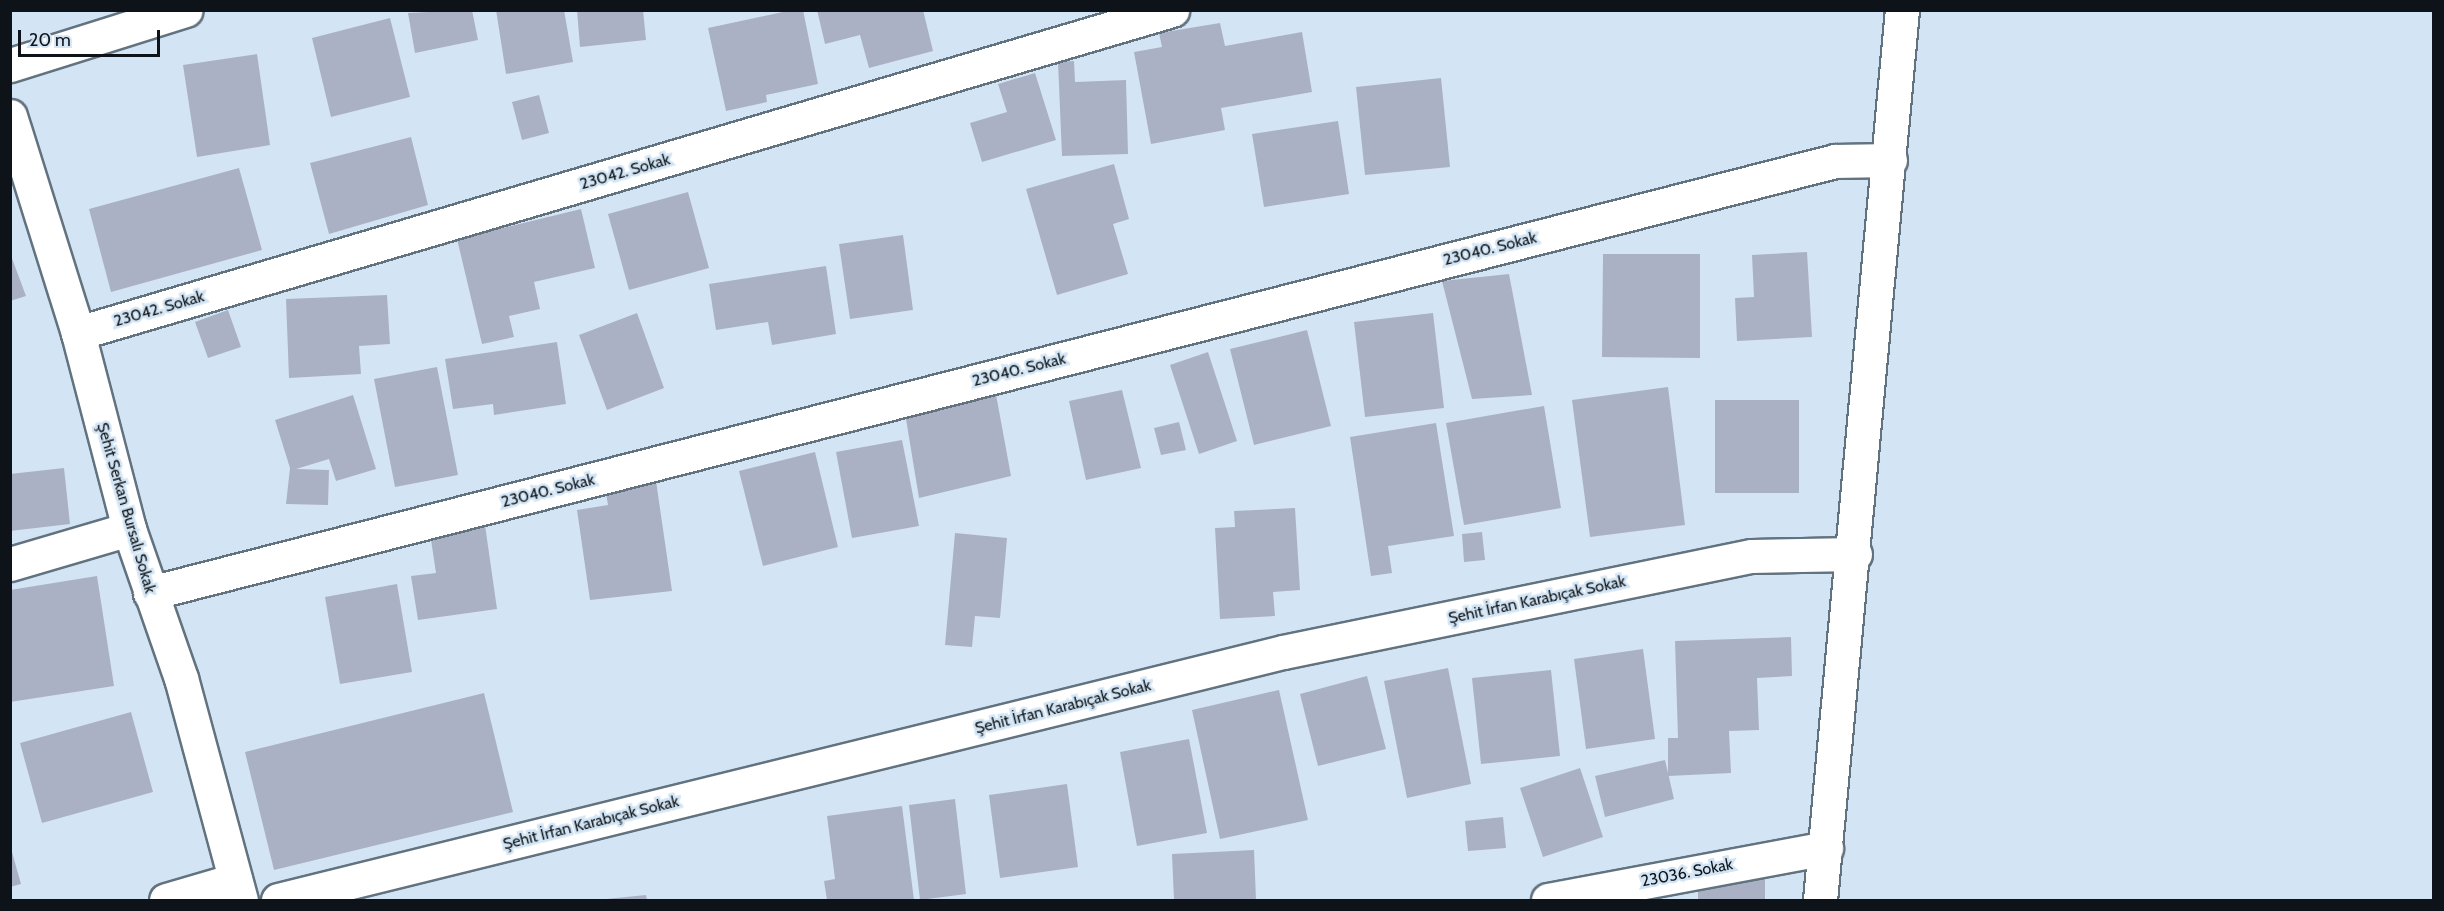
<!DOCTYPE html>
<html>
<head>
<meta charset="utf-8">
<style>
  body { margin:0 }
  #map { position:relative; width:2444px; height:911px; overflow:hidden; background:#d3e5f4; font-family:Cabin,sans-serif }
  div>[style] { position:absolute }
  .building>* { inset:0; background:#abb1c4 }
  .roads { filter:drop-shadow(2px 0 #62727f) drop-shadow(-2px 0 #62727f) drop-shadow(0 2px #62727f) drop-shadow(0 -2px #62727f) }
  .street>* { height:33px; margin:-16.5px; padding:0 16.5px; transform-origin:16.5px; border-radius:16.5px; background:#fff }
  span { translate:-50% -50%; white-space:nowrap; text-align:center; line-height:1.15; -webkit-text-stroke:5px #d3e5f4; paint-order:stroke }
  .street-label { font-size:16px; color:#0d1318 }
  .frame { position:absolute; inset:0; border:12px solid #0d1318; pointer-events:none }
  .scale { position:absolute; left:18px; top:30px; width:142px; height:27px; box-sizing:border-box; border:3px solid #0d1318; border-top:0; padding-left:8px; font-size:18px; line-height:21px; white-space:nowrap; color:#0d1318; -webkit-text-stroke:4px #d3e5f4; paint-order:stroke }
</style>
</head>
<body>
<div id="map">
  <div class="building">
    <div style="clip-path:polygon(472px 10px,478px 40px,415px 53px,408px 13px)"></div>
    <div style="clip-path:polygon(496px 10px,564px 10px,573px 62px,506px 74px)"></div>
    <div style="clip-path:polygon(577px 10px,643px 10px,646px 40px,580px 47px)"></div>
    <div style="clip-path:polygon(792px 10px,803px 10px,818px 84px,766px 95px,767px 102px,726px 111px,708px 28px)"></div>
    <div style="clip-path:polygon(817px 10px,923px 10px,933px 51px,869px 68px,860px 35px,825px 44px)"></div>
    <div style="clip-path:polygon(390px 18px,410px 97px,331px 117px,312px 38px)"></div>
    <div style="clip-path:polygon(1220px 23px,1225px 46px,1302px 32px,1312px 92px,1221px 108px,1225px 130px,1151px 144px,1134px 52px,1162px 47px,1159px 33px)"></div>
    <div style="clip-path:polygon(257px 54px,270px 145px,197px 157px,183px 65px)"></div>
    <div style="clip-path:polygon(1074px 61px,1075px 82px,1126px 80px,1128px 154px,1062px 156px,1058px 62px)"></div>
    <div style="clip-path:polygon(1035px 73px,1056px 140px,982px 162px,970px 123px,1007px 112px,998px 84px)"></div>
    <div style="clip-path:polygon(1441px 78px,1450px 167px,1365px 175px,1356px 87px)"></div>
    <div style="clip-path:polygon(539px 95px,549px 133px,522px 140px,512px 102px)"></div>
    <div style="clip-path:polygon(1338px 121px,1349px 194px,1264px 207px,1252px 134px)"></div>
    <div style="clip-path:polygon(411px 137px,428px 205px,329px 234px,310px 163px)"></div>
    <div style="clip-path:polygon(1114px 164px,1129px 219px,1113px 224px,1128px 274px,1057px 295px,1026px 189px)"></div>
    <div style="clip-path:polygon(239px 168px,262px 250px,111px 292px,89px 209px)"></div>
    <div style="clip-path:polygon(688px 192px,709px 268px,629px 290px,608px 214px)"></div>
    <div style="clip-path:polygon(581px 209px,595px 268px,534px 282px,540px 309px,509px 316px,514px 337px,482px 344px,457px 239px)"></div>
    <div style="clip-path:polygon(903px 235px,913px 310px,850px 319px,839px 244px)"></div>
    <div style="clip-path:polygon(1807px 252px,1812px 337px,1737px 341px,1735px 298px,1754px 297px,1752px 255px)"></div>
    <div style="clip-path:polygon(10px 253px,26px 296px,10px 301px)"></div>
    <div style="clip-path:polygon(1603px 254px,1700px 254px,1700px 358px,1602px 357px)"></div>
    <div style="clip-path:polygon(826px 266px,836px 334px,772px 345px,768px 322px,716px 330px,709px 284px)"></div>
    <div style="clip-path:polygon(1509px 274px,1532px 395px,1472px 399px,1442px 281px)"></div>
    <div style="clip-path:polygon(387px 295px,390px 344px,359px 346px,361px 374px,289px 378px,286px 299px)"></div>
    <div style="clip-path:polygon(228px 310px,241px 347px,208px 358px,195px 322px)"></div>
    <div style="clip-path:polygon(637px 313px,664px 388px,607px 410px,579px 335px)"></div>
    <div style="clip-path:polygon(1433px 313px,1444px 408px,1365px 417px,1354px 322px)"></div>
    <div style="clip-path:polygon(1307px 330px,1331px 426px,1254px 445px,1230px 349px)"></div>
    <div style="clip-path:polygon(557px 342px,566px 404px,494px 415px,493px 404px,453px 409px,445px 359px)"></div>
    <div style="clip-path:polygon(1208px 352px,1237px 441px,1199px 454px,1170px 365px)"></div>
    <div style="clip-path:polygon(437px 367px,458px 475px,395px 487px,374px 379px)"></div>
    <div style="clip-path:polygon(1668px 387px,1685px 525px,1590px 537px,1572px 400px)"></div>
    <div style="clip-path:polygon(995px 389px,1011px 476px,919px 498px,905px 413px)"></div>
    <div style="clip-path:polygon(1122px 390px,1141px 468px,1086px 480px,1069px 401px)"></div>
    <div style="clip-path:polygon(353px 395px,376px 469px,336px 481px,329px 459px,296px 469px,329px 470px,328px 505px,286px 504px,290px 468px,275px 420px)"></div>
    <div style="clip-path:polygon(1715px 400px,1799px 400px,1799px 493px,1715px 493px)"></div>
    <div style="clip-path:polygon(1544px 406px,1561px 508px,1464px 525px,1446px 423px)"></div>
    <div style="clip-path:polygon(1179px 422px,1186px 450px,1161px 455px,1154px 428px)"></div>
    <div style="clip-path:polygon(1436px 423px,1454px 536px,1388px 546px,1392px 573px,1371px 576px,1350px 437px)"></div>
    <div style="clip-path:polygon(902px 440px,919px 526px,852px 538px,836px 452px)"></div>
    <div style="clip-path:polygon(815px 452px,838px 547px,763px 566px,739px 471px)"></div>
    <div style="clip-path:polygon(64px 468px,70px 524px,10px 531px,10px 474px)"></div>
    <div style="clip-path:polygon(655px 474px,672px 591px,590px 600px,577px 510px,608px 505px,604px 482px)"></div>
    <div style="clip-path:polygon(1295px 508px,1300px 590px,1273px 592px,1275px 616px,1220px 619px,1215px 528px,1235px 527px,1234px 511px)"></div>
    <div style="clip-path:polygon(485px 525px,497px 609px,418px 620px,411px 576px,436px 573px,430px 533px)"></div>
    <div style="clip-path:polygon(1482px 532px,1485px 560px,1464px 562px,1462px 534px)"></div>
    <div style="clip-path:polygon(955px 533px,1007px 538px,1000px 618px,975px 616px,972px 647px,945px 645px)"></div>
    <div style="clip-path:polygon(97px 576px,114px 686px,10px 702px,10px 590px)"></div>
    <div style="clip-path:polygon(397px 584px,412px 672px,340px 684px,325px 597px)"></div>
    <div style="clip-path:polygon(1791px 637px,1792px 676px,1757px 678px,1759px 730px,1729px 731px,1731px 773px,1668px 776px,1668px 738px,1678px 738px,1675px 641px)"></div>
    <div style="clip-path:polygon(1643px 649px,1655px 739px,1586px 749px,1574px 659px)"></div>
    <div style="clip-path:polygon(1448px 668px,1471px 784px,1407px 798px,1384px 681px)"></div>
    <div style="clip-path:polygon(1551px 670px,1560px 756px,1481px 764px,1472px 678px)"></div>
    <div style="clip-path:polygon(1367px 676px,1386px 749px,1318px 766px,1300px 694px)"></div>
    <div style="clip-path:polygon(1279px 690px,1308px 820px,1220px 839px,1192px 710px)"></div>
    <div style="clip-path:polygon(484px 693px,513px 812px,274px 870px,245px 752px)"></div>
    <div style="clip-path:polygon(131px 712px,153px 792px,42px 823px,20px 743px)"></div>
    <div style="clip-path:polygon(1189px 739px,1207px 833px,1137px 846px,1120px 752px)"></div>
    <div style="clip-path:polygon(1665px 760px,1674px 799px,1605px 817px,1595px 776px)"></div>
    <div style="clip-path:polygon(1580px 768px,1603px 837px,1543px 857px,1520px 788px)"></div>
    <div style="clip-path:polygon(1067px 784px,1078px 867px,1000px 878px,989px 795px)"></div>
    <div style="clip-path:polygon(955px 799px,966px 894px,920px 900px,909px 805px)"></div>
    <div style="clip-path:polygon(902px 806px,914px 900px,827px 900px,824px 881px,835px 879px,827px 816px)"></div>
    <div style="clip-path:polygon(1503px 817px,1506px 848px,1468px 851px,1465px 821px)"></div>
    <div style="clip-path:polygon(10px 845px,21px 884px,10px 887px)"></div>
    <div style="clip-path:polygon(1254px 850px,1256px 900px,1174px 900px,1172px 854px)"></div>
    <div style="clip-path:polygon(1765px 874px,1765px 900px,1698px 900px,1698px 875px)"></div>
    <div style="clip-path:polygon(646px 895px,647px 900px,607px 900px,606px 899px)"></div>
  </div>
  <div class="roads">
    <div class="street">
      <div style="left:10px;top:65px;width:184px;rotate:-17.4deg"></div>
      <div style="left:10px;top:116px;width:227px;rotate:72.6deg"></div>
      <div style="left:78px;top:333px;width:203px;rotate:75.4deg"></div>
      <div style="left:129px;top:529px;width:158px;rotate:70.8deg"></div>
      <div style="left:181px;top:678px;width:230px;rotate:74.9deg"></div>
      <div style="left:78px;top:333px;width:1141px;rotate:-16.45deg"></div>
      <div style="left:10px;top:564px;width:124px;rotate:-16.4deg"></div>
      <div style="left:150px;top:593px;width:1739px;rotate:-14.38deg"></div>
      <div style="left:1835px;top:161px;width:55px;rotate:-1deg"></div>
      <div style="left:166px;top:900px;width:72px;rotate:-16.2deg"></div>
      <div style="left:278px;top:900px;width:1035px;rotate:-13.86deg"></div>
      <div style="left:1283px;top:652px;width:478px;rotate:-11.6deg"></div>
      <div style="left:1751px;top:556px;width:104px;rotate:-1.1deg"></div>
      <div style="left:1548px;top:900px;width:283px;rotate:-10.6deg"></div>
      <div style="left:1820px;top:900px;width:894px;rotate:-84.74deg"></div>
    </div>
  </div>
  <div class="street-label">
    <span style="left:625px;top:172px;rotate:-16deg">23042. Sokak</span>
    <span style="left:1490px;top:249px;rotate:-14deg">23040. Sokak</span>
    <span style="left:159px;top:309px;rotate:-16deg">23042. Sokak</span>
    <span style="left:1019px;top:370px;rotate:-14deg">23040. Sokak</span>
    <span style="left:548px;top:491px;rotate:-14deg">23040. Sokak</span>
    <span style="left:126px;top:508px;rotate:74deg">Şehit Serkan Bursalı Sokak</span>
    <span style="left:1537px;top:600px;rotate:-12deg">Şehit İrfan Karabıçak Sokak</span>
    <span style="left:1063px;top:707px;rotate:-14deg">Şehit İrfan Karabıçak Sokak</span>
    <span style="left:591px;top:823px;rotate:-14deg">Şehit İrfan Karabıçak Sokak</span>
    <span style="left:1687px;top:873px;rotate:-11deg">23036. Sokak</span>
  </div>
  <div class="frame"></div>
  <div class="scale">20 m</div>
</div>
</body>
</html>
